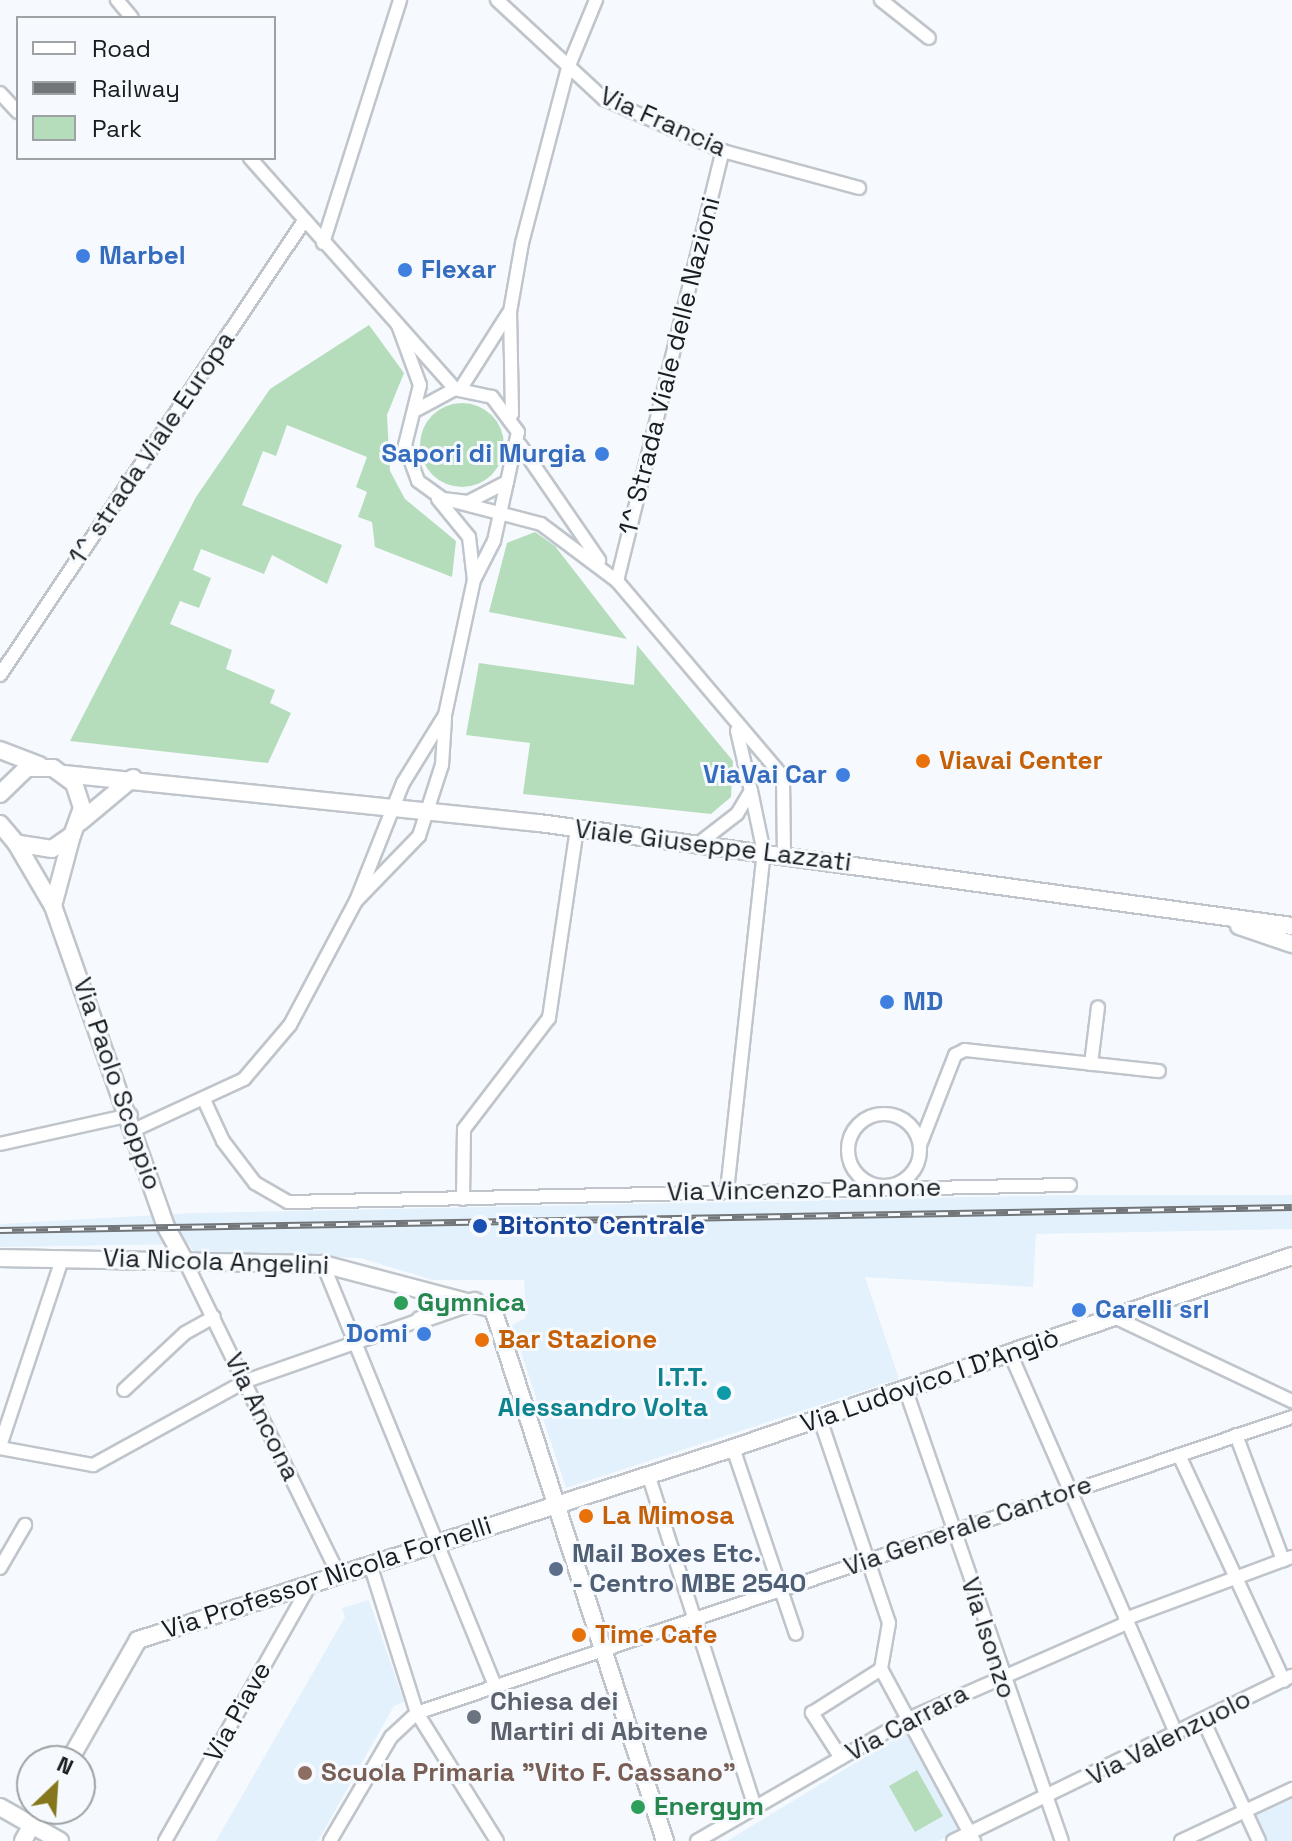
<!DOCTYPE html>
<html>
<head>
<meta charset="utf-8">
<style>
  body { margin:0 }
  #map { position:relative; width:1292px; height:1841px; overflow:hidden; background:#f6fafe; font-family:"Space Grotesk",sans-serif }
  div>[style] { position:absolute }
  .built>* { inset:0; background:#e3f1fc }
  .green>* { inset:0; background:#b6ddbb }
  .round { border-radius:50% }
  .roads { filter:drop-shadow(2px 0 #bfc5cb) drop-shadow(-2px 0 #bfc5cb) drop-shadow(0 2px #bfc5cb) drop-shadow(0 -2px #bfc5cb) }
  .minor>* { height:12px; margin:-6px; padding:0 6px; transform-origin:6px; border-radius:6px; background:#fff }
  .minor>.ring { margin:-6px; padding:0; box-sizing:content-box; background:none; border:12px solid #fff; border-radius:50% }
  .tertiary>* { height:16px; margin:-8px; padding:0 8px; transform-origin:8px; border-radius:8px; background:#fff }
  .rail>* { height:7px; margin-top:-3.5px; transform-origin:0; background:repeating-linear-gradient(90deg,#f6fafe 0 12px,#737679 0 24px); box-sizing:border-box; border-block:2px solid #737679 }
  .dots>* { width:22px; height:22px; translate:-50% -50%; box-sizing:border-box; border:4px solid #f6fafe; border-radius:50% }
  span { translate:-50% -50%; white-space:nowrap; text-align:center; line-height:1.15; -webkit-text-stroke:6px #f6fafe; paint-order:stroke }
  .street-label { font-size:26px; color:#1a1d1f }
  .shop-label { font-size:26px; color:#366cbe; font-weight:700 }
  .left { translate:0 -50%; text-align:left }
  .right { translate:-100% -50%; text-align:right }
  .food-label { font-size:26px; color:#c56008; font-weight:700 }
  .transit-label { font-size:26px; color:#164399; font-weight:700 }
  .leisure-label { font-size:26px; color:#27864d; font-weight:700 }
  .culture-label { font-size:26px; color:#0d838f; font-weight:700 }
  .service-label { font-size:26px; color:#4e5e75; font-weight:700 }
  .worship-label { font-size:26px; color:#5b616d; font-weight:700 }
  .education-label { font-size:26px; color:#785e54; font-weight:700 }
  .legend { position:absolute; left:16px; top:16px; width:260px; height:144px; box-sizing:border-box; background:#f6fafe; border:2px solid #9ea2a5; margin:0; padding:10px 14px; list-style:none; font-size:24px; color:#1a1d1f }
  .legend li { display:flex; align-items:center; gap:16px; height:40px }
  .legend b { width:40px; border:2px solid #9ea2a5 }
  .north { position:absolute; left:16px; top:1745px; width:80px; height:80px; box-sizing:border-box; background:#f6fafe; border:2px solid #9ea2a5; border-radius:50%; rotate:25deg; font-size:22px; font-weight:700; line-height:32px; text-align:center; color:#1a1d1f }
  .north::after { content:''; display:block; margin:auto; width:28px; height:36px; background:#86771c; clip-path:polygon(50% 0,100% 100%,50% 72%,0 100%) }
</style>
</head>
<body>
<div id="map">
  <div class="built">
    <div style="clip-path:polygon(1073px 1195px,1292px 1195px,1292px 1229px,1036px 1234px,1033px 1287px,865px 1277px,899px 1379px,566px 1488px,512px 1325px,526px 1318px,524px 1280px,433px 1280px,360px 1258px,194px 1252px,189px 1244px,0 1247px,0 1224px,192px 1213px)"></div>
    <div style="clip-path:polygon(369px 1600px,404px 1702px,394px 1706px,318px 1841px,216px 1841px,345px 1617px,342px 1608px)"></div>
    <div style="clip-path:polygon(906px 1732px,960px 1830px,938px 1841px,727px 1841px)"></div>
    <div style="clip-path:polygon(1292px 1799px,1292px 1841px,1266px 1841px,1255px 1816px)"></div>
  </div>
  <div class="green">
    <div style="clip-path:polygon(369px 325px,404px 373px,387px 415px,390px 471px,405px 499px,456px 541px,452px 577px,375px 547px,372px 522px,358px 517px,367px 492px,356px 487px,367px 457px,287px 425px,276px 456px,263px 451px,242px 505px,342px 545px,327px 584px,272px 555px,264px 574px,201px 549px,193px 570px,211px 578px,199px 608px,180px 601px,170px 624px,232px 650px,226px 669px,275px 690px,270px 703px,291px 713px,268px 763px,70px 741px,196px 497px,270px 389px)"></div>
    <div class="round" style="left:420px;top:403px;width:84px;height:84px"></div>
    <div style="clip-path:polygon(535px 532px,555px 546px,627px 639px,489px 612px,507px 543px)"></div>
    <div style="clip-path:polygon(637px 645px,733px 761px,731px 797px,711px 814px,523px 794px,530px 743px,466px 735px,479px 663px,634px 685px)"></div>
    <div style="clip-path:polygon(917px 1770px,943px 1816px,915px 1832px,889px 1786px)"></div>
  </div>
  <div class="roads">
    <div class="minor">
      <div style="left:117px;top:0;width:23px;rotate:50deg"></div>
      <div style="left:497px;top:0;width:146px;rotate:42.8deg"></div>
      <div style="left:604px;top:99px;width:130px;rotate:23.6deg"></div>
      <div style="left:723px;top:151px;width:141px;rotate:15.2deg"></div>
      <div style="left:881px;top:0;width:61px;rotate:38.4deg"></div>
      <div style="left:0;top:93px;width:26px;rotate:47deg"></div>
      <div style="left:250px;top:158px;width:309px;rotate:48.4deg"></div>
      <div style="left:323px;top:243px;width:255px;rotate:-72.4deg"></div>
      <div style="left:398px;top:325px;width:64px;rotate:69.9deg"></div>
      <div style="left:420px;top:385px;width:62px;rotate:104deg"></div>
      <div style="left:405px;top:445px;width:38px;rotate:70deg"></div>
      <div style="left:418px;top:481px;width:31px;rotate:36deg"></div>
      <div style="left:443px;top:499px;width:25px;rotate:7deg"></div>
      <div style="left:468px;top:502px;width:44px;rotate:-27.1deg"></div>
      <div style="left:507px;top:482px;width:51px;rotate:-77.6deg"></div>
      <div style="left:518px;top:432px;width:44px;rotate:-126.6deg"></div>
      <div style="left:492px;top:397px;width:38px;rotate:-168deg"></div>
      <div style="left:455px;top:389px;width:42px;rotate:151.6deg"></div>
      <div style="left:461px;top:388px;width:88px;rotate:-57.6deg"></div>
      <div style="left:512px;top:414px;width:102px;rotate:-91.1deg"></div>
      <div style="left:510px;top:312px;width:70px;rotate:-80.1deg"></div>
      <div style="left:522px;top:243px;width:181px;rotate:-75.3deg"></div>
      <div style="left:568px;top:68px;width:74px;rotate:-67.6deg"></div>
      <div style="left:520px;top:445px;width:140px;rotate:55.5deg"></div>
      <div style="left:438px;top:499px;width:49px;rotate:50.8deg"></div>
      <div style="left:469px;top:537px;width:43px;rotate:83.4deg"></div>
      <div style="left:453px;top:501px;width:91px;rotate:14.6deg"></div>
      <div style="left:541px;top:524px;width:95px;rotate:36.9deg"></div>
      <div style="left:617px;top:581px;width:257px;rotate:49.7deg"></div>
      <div style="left:783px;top:777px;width:79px;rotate:89.3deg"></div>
      <div style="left:617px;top:581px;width:443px;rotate:-76.2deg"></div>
      <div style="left:0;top:675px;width:546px;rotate:-56.19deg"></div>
      <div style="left:698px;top:844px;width:49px;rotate:-37.6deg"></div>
      <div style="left:737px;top:814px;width:27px;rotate:-59deg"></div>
      <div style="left:751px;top:791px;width:62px;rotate:-103.1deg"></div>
      <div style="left:356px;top:901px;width:91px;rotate:-45.9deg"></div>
      <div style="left:419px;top:836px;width:75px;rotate:-72.1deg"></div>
      <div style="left:442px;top:765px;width:47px;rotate:-86.3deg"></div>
      <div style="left:1091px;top:1064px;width:57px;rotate:-83deg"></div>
      <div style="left:205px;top:1102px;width:43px;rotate:65.2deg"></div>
      <div style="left:223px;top:1141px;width:53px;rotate:52.7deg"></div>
      <div style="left:255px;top:1183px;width:38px;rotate:30deg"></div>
      <div style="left:288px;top:1202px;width:782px;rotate:-1.25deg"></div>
      <div class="ring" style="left:848px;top:1114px;width:60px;height:60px"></div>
      <div style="left:136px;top:1129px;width:119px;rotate:-24.8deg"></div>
      <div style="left:244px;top:1079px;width:71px;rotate:-49.6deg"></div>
      <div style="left:290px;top:1025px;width:140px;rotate:-62deg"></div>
      <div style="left:356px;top:901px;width:127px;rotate:-68.3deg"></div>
      <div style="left:403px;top:783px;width:80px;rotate:-58.3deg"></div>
      <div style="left:445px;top:715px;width:138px;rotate:-77.9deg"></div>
      <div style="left:474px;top:580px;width:44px;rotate:-62.9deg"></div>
      <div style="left:494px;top:541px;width:60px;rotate:-77.6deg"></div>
      <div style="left:0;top:1144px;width:134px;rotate:-12.5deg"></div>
      <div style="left:920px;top:1145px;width:97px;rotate:-68.7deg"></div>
      <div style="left:955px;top:1055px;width:11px;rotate:-27deg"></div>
      <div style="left:965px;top:1050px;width:195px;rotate:6.2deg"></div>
      <div style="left:727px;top:1191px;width:340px;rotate:-83.8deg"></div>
      <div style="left:764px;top:853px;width:63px;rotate:-101.8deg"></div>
      <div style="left:463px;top:1199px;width:70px;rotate:-89.2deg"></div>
      <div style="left:464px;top:1129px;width:140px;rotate:-52.6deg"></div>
      <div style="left:549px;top:1018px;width:192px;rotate:-81.6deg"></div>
      <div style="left:185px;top:1261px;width:348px;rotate:63.9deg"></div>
      <div style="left:323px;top:1264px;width:453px;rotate:67.8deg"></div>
      <div style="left:1114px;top:1317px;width:197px;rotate:25.3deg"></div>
      <div style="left:1010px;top:1353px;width:418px;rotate:66.4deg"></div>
      <div style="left:905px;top:1388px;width:479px;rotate:70.9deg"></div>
      <div style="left:124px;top:1390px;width:83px;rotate:-43.1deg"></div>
      <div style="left:185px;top:1333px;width:33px;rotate:-29deg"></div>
      <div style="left:820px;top:1419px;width:215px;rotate:71.3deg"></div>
      <div style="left:889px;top:1623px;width:47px;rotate:99.9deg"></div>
      <div style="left:881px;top:1669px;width:196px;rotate:61.6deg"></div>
      <div style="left:1236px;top:1435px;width:134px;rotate:69.4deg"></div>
      <div style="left:0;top:1446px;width:199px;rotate:-71.6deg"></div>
      <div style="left:0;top:1448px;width:95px;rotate:10.4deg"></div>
      <div style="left:93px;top:1465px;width:175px;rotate:-28.8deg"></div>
      <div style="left:246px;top:1381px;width:184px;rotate:-19.3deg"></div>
      <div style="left:733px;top:1448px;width:196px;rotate:71.3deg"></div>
      <div style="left:1179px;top:1455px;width:249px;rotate:65.1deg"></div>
      <div style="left:648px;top:1474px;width:351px;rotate:72.2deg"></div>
      <div style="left:370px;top:1564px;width:156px;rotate:72.5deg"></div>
      <div style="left:417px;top:1713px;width:151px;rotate:58deg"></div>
      <div style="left:0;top:1568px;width:50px;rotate:-59.8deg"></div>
      <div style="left:1125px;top:1619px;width:178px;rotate:-20.4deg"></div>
      <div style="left:1204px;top:1722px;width:131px;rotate:65.2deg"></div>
      <div style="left:841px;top:1758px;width:54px;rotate:-122.8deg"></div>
      <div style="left:812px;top:1713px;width:82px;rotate:-32.5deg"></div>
      <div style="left:165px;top:1841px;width:296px;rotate:-60.5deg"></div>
      <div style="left:330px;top:1841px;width:121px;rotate:-59.6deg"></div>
      <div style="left:391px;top:1737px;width:35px;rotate:-43deg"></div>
      <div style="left:417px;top:1713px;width:924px;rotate:-18.69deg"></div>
      <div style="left:697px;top:1841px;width:244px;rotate:-30deg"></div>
      <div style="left:908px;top:1719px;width:239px;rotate:-23.7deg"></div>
      <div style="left:953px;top:1841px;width:377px;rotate:-26deg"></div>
      <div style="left:1181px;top:1841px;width:123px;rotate:-25.1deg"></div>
    </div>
    <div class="tertiary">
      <div style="left:0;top:750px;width:42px;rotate:21deg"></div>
      <div style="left:64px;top:774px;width:478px;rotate:5.9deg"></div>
      <div style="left:539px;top:823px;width:760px;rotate:7.79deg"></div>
      <div style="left:0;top:794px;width:37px;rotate:-44deg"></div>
      <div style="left:27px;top:768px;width:26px"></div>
      <div style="left:53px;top:768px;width:26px;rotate:36deg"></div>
      <div style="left:74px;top:783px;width:26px;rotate:72deg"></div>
      <div style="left:82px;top:808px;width:29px;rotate:110deg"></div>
      <div style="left:72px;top:835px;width:24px;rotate:145deg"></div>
      <div style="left:52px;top:849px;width:36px;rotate:-171deg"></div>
      <div style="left:16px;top:843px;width:25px;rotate:-130deg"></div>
      <div style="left:80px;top:822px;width:69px;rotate:-39.7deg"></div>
      <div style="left:16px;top:843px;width:73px;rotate:59.6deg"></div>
      <div style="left:53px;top:906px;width:340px;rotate:70.6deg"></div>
      <div style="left:166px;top:1227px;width:39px;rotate:61deg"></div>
      <div style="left:53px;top:906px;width:73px;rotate:-75deg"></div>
      <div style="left:1239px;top:926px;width:56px;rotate:18.8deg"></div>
      <div style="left:0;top:1258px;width:323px;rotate:1.1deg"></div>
      <div style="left:323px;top:1264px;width:176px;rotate:14.8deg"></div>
      <div style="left:493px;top:1309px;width:559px;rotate:72.08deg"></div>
      <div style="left:420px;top:1320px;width:58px;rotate:-19.1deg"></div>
      <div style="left:69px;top:1761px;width:139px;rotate:-60.3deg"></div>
      <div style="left:138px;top:1640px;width:625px;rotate:-17.88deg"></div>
      <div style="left:733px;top:1448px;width:591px;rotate:-18.96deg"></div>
      <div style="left:0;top:1807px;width:69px;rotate:29.5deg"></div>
      <div style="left:23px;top:1841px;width:37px;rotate:-61deg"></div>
    </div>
  </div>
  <div class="rail">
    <div style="left:0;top:1230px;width:1292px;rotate:-1.02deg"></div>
  </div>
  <div class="dots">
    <div style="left:83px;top:256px;background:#3f7fe0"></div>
    <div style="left:405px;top:270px;background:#3f7fe0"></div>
    <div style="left:602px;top:454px;background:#3f7fe0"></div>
    <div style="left:923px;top:761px;background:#e8710a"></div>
    <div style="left:843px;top:775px;background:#3f7fe0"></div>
    <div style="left:887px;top:1002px;background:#3f7fe0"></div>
    <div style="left:480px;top:1226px;background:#1a4fb4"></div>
    <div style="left:401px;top:1303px;background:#2e9e5b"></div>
    <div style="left:1079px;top:1310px;background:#3f7fe0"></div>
    <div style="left:424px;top:1334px;background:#3f7fe0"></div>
    <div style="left:482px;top:1340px;background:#e8710a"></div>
    <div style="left:724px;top:1393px;background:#0f9aa8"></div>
    <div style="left:586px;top:1516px;background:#e8710a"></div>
    <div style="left:556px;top:1569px;background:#5c6f8a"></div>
    <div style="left:579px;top:1635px;background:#e8710a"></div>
    <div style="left:474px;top:1717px;background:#6b7280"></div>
    <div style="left:305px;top:1773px;background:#8d6e63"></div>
    <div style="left:638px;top:1807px;background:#2e9e5b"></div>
  </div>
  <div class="street-label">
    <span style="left:663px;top:122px;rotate:24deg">Via Francia</span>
    <span style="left:670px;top:366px;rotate:-76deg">1^ Strada Viale delle Nazioni</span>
    <span style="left:152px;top:448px;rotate:-56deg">1^ strada Viale Europa</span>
    <span style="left:713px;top:846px;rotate:7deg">Viale Giuseppe Lazzati</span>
    <span style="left:117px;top:1084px;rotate:71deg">Via Paolo Scoppio</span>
    <span style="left:804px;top:1190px;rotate:-1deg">Via Vincenzo Pannone</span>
    <span style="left:216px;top:1262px;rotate:2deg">Via Nicola Angelini</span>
    <span style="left:930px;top:1381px;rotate:-19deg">Via Ludovico I D'Angiò</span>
    <span style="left:262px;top:1417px;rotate:64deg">Via Ancona</span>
    <span style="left:968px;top:1526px;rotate:-19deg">Via Generale Cantore</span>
    <span style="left:327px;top:1578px;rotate:-18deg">Via Professor Nicola Fornelli</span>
    <span style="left:988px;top:1638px;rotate:72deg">Via Isonzo</span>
    <span style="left:238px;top:1712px;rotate:-61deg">Via Piave</span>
    <span style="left:907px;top:1723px;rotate:-28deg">Via Carrara</span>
    <span style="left:1169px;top:1738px;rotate:-27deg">Via Valenzuolo</span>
  </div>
  <div class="shop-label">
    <span class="left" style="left:99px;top:256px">Marbel</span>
    <span class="left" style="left:421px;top:270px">Flexar</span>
    <span class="right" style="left:586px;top:454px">Sapori di Murgia</span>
    <span class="right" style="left:827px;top:775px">ViaVai Car</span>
    <span class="left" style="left:903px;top:1002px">MD</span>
    <span class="left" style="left:1095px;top:1310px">Carelli srl</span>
    <span class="right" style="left:408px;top:1334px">Domi</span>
  </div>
  <div class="food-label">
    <span class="left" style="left:939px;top:761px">Viavai Center</span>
    <span class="left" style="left:498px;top:1340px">Bar Stazione</span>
    <span class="left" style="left:602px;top:1516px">La Mimosa</span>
    <span class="left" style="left:595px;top:1635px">Time Cafe</span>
  </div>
  <div class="transit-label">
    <span class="left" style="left:498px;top:1226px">Bitonto Centrale</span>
  </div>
  <div class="leisure-label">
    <span class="left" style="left:417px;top:1303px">Gymnica</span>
    <span class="left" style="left:654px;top:1807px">Energym</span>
  </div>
  <div class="culture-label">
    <span class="right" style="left:708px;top:1393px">I.T.T.<br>Alessandro Volta</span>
  </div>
  <div class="service-label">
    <span class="left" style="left:572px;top:1569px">Mail Boxes Etc.<br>- Centro MBE 2540</span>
  </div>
  <div class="worship-label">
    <span class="left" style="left:490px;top:1717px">Chiesa dei<br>Martiri di Abitene</span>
  </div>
  <div class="education-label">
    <span class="left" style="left:321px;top:1773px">Scuola Primaria "Vito F. Cassano"</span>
  </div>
  <ul class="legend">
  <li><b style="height:10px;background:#fff"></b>Road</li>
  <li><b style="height:10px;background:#737679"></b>Railway</li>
  <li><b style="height:22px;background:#b6ddbb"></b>Park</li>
  </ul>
  <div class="north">N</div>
</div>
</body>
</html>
